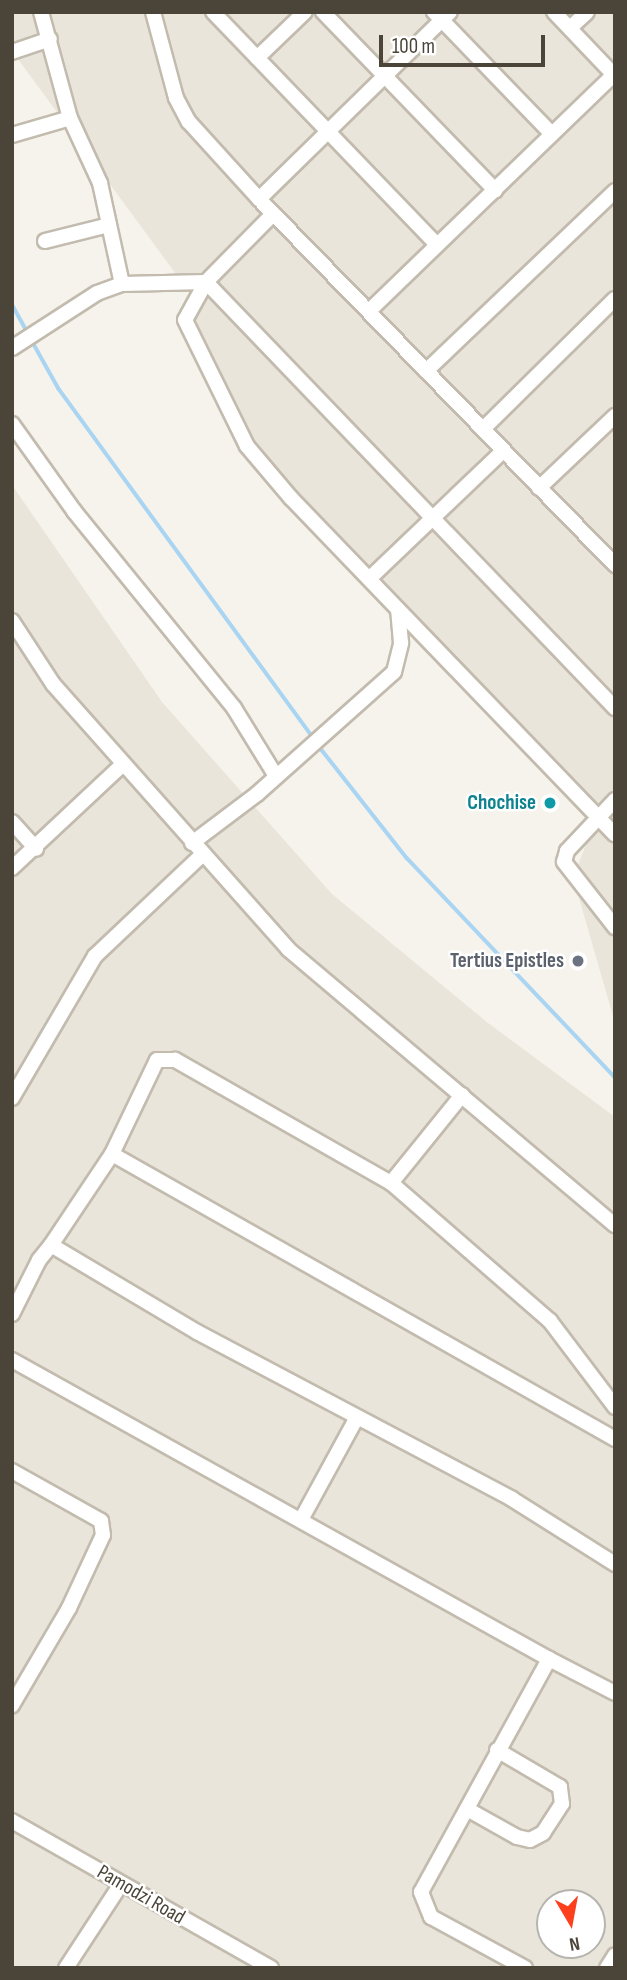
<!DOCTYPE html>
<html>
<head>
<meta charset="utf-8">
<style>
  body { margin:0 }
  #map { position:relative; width:627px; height:1980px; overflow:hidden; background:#f6f3ec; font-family:"Sofia Sans Condensed",sans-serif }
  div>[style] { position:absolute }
  .residential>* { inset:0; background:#eae5da }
  .stream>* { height:3.5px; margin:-1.75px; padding:0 1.75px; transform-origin:1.75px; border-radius:1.75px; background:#a9d4f2 }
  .roads { filter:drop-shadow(2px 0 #c2bbae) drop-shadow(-2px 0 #c2bbae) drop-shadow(0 2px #c2bbae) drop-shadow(0 -2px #c2bbae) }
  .minor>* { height:14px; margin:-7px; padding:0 7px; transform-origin:7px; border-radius:7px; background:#fff }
  .dots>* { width:19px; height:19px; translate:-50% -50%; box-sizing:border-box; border:4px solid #fff; border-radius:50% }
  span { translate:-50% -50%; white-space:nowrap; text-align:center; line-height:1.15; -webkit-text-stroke:5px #fff; paint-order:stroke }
  .culture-label { font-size:21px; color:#0d838f; font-weight:700 }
  .right { translate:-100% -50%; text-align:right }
  .worship-label { font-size:21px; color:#5b616d; font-weight:700 }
  .street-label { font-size:21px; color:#4b4439 }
  .frame { position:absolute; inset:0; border:14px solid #4b4439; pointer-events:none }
  .north { position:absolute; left:536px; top:1889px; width:70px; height:70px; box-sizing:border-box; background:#fff; border:2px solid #b7b4b0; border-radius:50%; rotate:170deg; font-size:19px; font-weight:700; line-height:28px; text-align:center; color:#4b4439 }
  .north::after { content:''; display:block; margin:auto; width:24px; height:32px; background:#fc3f1d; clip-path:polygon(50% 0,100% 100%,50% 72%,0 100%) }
  .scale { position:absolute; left:379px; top:35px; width:166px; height:32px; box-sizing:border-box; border:4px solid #4b4439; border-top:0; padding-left:9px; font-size:21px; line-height:24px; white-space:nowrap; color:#4b4439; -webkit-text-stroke:5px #fff; paint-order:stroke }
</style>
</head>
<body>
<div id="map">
  <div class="residential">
    <div style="clip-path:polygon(12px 12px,615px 12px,615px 1023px,573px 877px,597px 817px,254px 460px,185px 332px,198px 304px,12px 51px)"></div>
    <div style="clip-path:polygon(evenodd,12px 485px,162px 702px,332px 894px,488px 1023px,615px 1117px,615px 1968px,12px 1968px,12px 485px,550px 1903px,592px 1903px,592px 1945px,550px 1945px,550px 1903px)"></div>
  </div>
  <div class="stream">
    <div style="left:12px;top:304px;width:33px;rotate:61deg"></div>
    <div style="left:31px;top:339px;width:57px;rotate:60.8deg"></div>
    <div style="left:59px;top:389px;width:433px;rotate:53.9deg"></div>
    <div style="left:318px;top:745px;width:144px;rotate:51.8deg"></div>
    <div style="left:407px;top:858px;width:302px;rotate:46.5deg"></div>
  </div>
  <div class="roads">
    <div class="minor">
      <div style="left:41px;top:12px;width:110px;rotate:74.7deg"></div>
      <div style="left:70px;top:118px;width:72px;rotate:65.2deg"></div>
      <div style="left:100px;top:183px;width:103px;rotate:77.7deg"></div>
      <div style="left:153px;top:12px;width:89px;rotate:75deg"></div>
      <div style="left:176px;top:98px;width:27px;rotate:62deg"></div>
      <div style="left:189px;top:122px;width:104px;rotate:47.7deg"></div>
      <div style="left:259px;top:199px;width:511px;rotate:45.79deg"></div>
      <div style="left:213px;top:12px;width:323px;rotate:46.1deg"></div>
      <div style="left:323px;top:12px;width:248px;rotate:46deg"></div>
      <div style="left:434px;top:12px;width:167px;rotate:46deg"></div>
      <div style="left:554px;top:12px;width:88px;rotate:46.4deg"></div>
      <div style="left:570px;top:28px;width:23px;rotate:-43deg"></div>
      <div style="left:12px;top:52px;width:40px;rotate:-18.9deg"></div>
      <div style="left:257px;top:58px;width:66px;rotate:-43.8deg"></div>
      <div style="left:12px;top:135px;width:60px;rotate:-16.3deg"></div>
      <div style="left:259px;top:199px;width:267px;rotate:-44.4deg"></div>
      <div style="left:273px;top:214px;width:95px;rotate:134.6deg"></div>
      <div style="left:206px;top:282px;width:43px;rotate:118.9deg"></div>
      <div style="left:185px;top:320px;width:140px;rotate:63.8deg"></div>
      <div style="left:247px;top:446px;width:68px;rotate:49.8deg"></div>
      <div style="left:291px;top:498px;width:467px;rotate:46.1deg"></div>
      <div style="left:45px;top:241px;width:66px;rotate:-14deg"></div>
      <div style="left:369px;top:311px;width:339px;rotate:-44deg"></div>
      <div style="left:12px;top:348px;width:101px;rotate:-32.9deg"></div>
      <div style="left:97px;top:293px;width:27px;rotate:-20deg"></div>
      <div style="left:122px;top:284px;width:84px;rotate:-1.4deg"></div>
      <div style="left:206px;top:282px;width:591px;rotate:46.17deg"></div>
      <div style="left:426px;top:371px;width:261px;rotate:-43.6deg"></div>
      <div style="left:12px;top:424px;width:107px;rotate:54.5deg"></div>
      <div style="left:74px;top:511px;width:254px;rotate:50.9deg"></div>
      <div style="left:234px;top:708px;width:80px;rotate:58.3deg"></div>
      <div style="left:483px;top:429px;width:185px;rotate:-44.6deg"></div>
      <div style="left:539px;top:488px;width:105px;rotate:-43.5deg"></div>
      <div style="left:370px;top:578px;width:185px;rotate:-43.7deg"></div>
      <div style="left:12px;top:621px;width:75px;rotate:56.9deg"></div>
      <div style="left:53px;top:684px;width:354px;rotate:48.4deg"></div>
      <div style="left:288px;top:949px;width:428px;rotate:40.2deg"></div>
      <div style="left:615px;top:800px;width:70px;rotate:133.3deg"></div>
      <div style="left:567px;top:851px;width:11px;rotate:105deg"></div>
      <div style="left:564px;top:862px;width:83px;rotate:51.9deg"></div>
      <div style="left:12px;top:822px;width:36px;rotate:48deg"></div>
      <div style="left:192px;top:843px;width:81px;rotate:-37deg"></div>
      <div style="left:257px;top:794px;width:183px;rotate:-41.7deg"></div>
      <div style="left:394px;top:672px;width:30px;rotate:-76deg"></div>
      <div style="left:401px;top:643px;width:33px;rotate:-95deg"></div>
      <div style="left:12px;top:868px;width:152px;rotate:-43.1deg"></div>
      <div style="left:12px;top:1098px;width:164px;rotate:-59.7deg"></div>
      <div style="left:95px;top:956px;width:149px;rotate:-43.4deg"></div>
      <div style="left:112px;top:1154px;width:578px;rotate:29.54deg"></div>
      <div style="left:391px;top:1183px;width:113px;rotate:-51.1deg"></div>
      <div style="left:12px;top:1314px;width:60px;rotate:-63.4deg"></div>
      <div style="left:39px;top:1260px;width:19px;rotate:-51deg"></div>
      <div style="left:12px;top:1360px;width:615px;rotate:29.11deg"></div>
      <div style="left:615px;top:1407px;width:108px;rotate:-127.1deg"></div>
      <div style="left:550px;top:1321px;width:211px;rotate:-139deg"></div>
      <div style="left:391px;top:1183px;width:249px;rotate:-150.3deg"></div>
      <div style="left:175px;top:1060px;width:18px;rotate:180deg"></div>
      <div style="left:157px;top:1060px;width:104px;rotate:115.6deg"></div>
      <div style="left:112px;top:1154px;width:110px;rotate:123.8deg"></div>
      <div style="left:51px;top:1245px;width:170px;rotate:30.8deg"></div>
      <div style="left:197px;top:1332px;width:357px;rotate:27.9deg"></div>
      <div style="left:512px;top:1499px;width:122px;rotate:32.3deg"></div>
      <div style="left:12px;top:1471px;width:102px;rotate:29.3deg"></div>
      <div style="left:101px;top:1521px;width:14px;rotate:82deg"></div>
      <div style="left:103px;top:1535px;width:81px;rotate:115deg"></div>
      <div style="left:69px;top:1608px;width:113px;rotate:120.4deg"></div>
      <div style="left:302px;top:1518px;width:113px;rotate:-61.4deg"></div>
      <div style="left:467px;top:1809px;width:57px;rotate:29.2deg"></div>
      <div style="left:517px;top:1837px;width:13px;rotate:13deg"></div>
      <div style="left:530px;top:1840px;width:15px;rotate:-28deg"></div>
      <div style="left:543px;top:1833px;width:35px;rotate:-57deg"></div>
      <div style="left:562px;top:1804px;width:17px;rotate:-97deg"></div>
      <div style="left:560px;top:1787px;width:73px;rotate:-149.6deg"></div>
      <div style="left:12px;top:1821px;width:298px;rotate:29.6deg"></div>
      <div style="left:66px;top:1968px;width:100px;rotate:-56.8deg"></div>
      <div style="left:525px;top:1968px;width:107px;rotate:-151.5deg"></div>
      <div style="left:431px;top:1917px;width:27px;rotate:-112deg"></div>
      <div style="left:421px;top:1892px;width:266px;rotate:-61.2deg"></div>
      <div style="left:549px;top:1659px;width:74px;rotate:27.3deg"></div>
      <div style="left:607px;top:1968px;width:15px;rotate:-58deg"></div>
    </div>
  </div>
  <div class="dots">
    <div style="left:550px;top:803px;background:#0f9aa8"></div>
    <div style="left:578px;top:961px;background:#6b7280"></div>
  </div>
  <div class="culture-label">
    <span class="right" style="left:536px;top:803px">Chochise</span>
  </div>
  <div class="worship-label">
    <span class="right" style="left:564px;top:961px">Tertius Epistles</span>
  </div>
  <div class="street-label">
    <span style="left:141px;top:1895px;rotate:30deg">Pamodzi Road</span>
  </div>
  <div class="frame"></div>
  <div class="north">N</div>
  <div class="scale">100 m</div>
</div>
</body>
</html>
